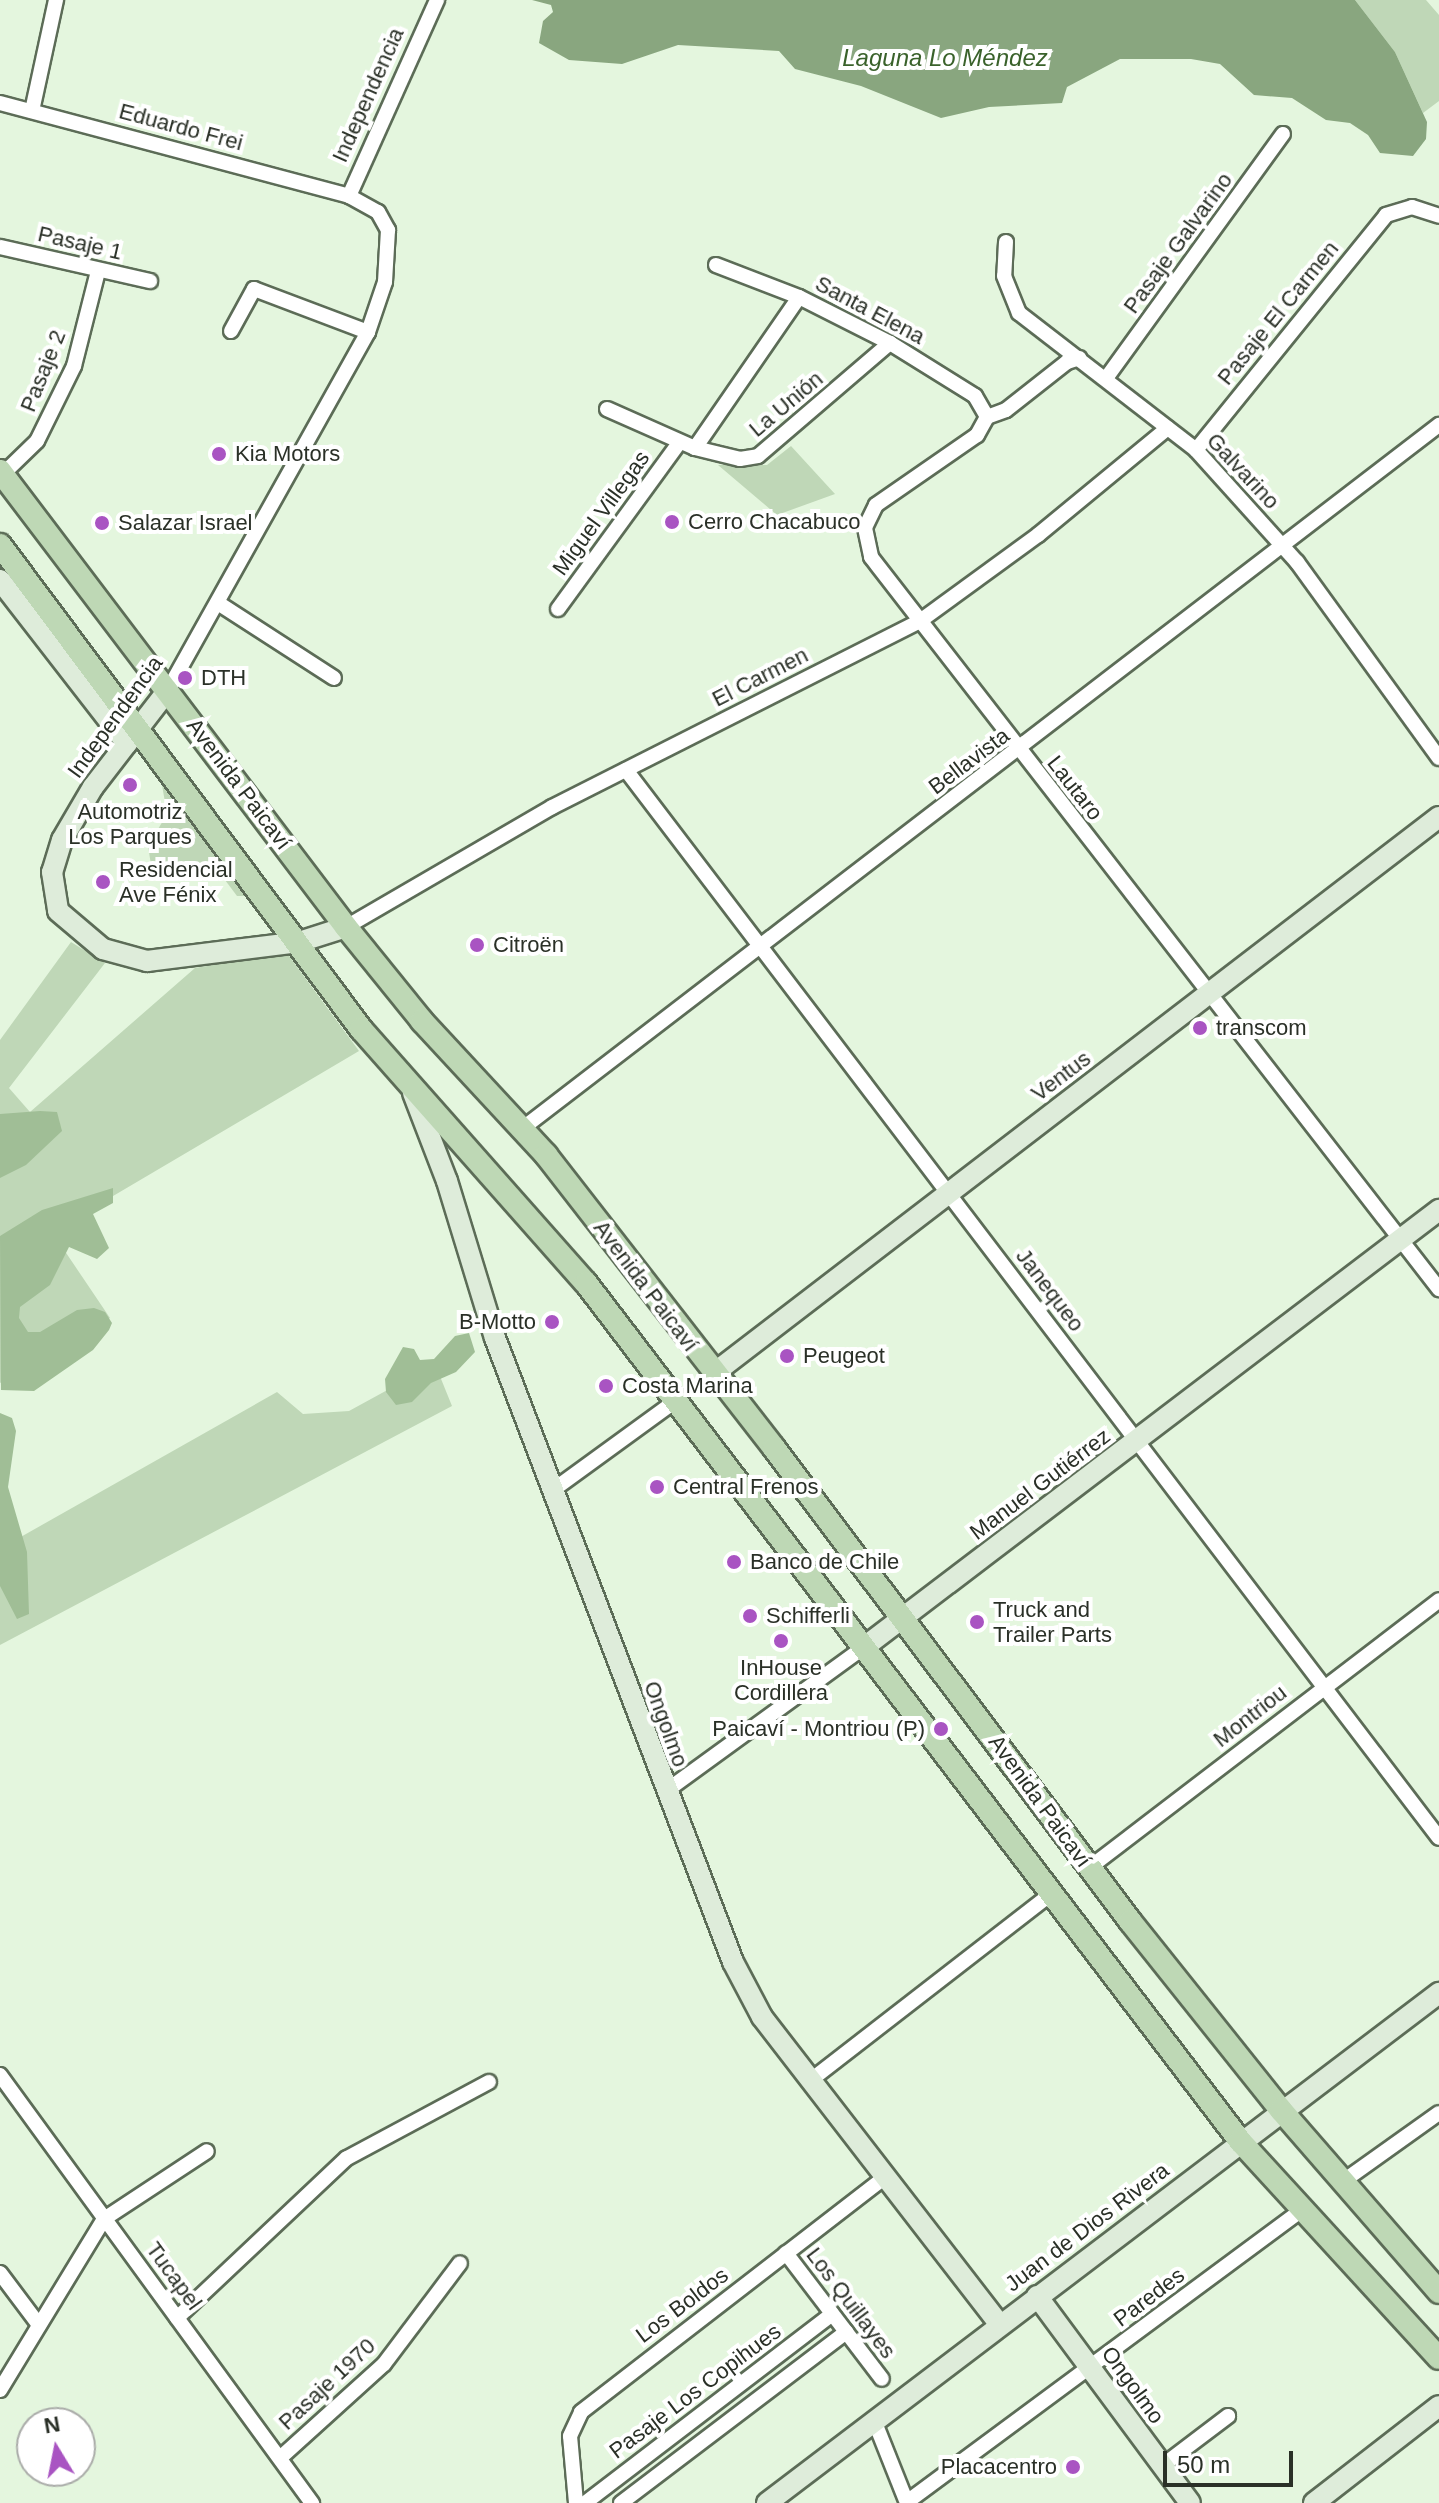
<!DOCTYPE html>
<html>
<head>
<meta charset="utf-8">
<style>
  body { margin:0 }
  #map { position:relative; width:1439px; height:2503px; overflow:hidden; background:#e4f6de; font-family:Arial,sans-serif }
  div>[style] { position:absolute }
  .green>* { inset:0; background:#bfd7b7 }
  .forest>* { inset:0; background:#a0be96 }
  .water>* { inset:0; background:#89a67f }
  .roads { filter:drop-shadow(2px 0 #5c6c57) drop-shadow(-2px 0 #5c6c57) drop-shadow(0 2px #5c6c57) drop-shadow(0 -2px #5c6c57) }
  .street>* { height:14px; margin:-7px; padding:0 7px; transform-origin:7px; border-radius:7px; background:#fff }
  .secondary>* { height:20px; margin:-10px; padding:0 10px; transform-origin:10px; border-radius:10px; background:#deecda }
  .primary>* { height:22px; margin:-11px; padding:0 11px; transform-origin:11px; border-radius:11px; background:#bed8b5 }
  .dots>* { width:22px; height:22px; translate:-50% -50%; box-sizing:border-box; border:4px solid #fff; border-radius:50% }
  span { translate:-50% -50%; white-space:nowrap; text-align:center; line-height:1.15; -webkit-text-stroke:8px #fff; paint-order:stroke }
  .street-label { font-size:22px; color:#2a3027 }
  .poi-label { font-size:22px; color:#2a3027 }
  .left { translate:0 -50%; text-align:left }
  .right { translate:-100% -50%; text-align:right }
  .water-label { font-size:24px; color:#3a622b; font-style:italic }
  .north { position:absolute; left:16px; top:2407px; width:80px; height:80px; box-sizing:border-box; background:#fff; border:2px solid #aaaca9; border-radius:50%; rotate:350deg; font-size:22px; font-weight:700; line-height:32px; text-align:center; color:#2a3027 }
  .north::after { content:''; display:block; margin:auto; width:28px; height:36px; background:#a954c2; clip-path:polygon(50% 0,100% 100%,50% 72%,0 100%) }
  .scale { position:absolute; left:1163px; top:2451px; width:130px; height:36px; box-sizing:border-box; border:4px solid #2a3027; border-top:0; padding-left:10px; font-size:24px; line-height:28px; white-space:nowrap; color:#2a3027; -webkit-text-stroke:6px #fff; paint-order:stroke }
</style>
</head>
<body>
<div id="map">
  <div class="green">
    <div style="clip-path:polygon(1355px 0,1426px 0,1439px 15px,1439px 101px,1423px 113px,1395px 52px)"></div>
    <div style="clip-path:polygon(791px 446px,835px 494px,777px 515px,718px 465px,767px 465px)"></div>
    <div style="clip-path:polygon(162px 785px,177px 805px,246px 896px,237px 896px,216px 868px,169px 872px,151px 865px,148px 846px,167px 814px)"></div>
    <div style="clip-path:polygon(71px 942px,105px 963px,9px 1088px,30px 1112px,195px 968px,287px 953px,359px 1051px,52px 1232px,110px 1318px,0 1383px,0 1040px)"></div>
    <div style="clip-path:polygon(435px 1364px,452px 1406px,0 1645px,0 1538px,3px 1547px,277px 1392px,303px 1414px,349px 1411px)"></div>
  </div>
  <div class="forest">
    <div style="clip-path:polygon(40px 1111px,57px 1112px,62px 1131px,26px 1165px,0 1178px,0 1114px)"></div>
    <div style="clip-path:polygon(113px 1188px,113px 1203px,93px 1214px,109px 1248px,97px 1259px,69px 1247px,50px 1285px,20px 1307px,19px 1318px,28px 1332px,40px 1332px,77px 1310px,94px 1308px,105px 1312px,112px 1323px,109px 1330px,93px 1350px,34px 1391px,1px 1390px,0 1236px,42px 1210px)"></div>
    <div style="clip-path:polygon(469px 1333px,475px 1352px,456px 1372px,431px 1383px,412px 1402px,396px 1405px,386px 1392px,385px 1379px,403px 1347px,414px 1349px,420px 1360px,434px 1359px,455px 1336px)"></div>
    <div style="clip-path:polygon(0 1413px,12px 1418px,16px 1431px,8px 1487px,27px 1552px,29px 1614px,17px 1619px,0 1586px)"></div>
  </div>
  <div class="water">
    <div style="clip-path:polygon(532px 0,1355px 0,1395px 52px,1427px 122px,1426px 139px,1413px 156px,1380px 153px,1368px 135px,1350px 123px,1326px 120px,1292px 98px,1254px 95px,1220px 64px,1191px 59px,1120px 59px,1067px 87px,1062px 103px,989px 107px,941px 118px,861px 86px,795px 69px,779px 51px,678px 45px,622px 64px,569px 60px,539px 43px,543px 21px,553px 12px,551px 5px)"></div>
  </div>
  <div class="roads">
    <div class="street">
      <div style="left:0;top:103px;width:361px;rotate:14.9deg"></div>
      <div style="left:349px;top:196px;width:33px;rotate:29deg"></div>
      <div style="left:378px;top:212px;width:21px;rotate:61deg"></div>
      <div style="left:388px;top:230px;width:52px;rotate:93.3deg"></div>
      <div style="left:385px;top:282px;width:53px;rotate:108.8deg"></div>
      <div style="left:368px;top:332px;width:410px;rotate:119.2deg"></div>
      <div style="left:32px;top:111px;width:114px;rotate:-77.8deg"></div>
      <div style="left:349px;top:196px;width:215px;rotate:-65.8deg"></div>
      <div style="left:1006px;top:242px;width:34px;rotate:93deg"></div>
      <div style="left:1004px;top:276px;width:40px;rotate:68deg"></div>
      <div style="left:1019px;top:313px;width:224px;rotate:37.7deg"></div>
      <div style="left:1196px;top:450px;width:151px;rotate:48deg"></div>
      <div style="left:1297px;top:562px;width:242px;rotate:54.1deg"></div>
      <div style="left:0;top:247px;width:154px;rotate:12.8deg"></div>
      <div style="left:716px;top:265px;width:89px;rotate:21.1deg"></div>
      <div style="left:799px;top:297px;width:102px;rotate:26.8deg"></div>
      <div style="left:890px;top:343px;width:100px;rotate:31.9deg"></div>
      <div style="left:975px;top:396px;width:24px;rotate:60deg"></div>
      <div style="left:231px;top:331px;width:48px;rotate:-61.3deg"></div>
      <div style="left:254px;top:289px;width:122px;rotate:20.7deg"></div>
      <div style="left:1107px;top:377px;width:300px;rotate:-54.1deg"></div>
      <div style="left:607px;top:409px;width:96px;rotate:23.9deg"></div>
      <div style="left:695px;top:448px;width:46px;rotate:13.7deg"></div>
      <div style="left:740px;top:459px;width:18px;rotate:-9deg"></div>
      <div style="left:758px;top:456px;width:174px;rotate:-40.6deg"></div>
      <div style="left:987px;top:417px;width:21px;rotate:119deg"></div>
      <div style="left:977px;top:435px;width:123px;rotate:145.3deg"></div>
      <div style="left:876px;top:505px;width:25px;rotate:116deg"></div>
      <div style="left:865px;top:528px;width:30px;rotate:78deg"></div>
      <div style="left:871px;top:557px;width:927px;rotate:52.19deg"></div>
      <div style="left:987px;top:417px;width:20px;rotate:-20deg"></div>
      <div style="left:1006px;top:410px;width:78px;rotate:-38.2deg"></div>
      <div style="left:1067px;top:362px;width:13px;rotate:-18deg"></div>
      <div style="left:695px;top:448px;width:183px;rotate:-55.4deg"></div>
      <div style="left:1196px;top:450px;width:302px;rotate:-51deg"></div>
      <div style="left:1386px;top:215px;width:27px;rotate:-17deg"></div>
      <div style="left:1412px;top:207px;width:28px;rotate:18deg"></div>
      <div style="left:3px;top:474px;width:47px;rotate:-44.1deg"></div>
      <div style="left:37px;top:441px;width:84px;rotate:-63.7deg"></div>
      <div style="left:74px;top:366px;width:98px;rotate:-75.8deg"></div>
      <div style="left:218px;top:603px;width:138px;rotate:32.9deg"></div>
      <div style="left:558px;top:609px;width:205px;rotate:-53.9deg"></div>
      <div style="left:626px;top:770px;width:1342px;rotate:52.72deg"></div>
      <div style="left:346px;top:927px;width:238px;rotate:-30.2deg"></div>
      <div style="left:552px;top:807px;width:412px;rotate:-26.8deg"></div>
      <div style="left:920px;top:621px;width:146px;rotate:-36.1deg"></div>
      <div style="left:1038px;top:535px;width:168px;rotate:-39.5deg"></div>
      <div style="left:523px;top:1128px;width:1155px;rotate:-37.51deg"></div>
      <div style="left:553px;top:1490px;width:153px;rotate:-36deg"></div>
      <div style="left:666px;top:1791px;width:243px;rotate:-36deg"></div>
      <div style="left:1089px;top:1868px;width:441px;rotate:-37.4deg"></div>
      <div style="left:0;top:2075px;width:530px;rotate:53.91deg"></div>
      <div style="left:811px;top:2080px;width:306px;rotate:-37.8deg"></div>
      <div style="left:1345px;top:2180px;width:115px;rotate:-35.5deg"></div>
      <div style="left:786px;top:2253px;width:158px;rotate:52.7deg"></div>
      <div style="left:0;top:2273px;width:65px;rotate:53.1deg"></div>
      <div style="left:177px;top:2318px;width:233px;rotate:-43.3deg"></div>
      <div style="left:347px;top:2158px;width:161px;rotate:-28.2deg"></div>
      <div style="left:0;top:2390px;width:200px;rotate:-58.7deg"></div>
      <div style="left:104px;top:2219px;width:123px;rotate:-33.4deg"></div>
      <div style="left:874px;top:2420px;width:89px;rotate:68.3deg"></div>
      <div style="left:280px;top:2458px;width:140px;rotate:-42.1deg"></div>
      <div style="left:384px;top:2364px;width:126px;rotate:-53deg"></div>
      <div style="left:1162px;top:2466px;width:83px;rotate:-37.1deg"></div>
      <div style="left:907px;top:2502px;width:490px;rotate:-36.5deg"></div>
      <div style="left:576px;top:2503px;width:67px;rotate:-95.1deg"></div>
      <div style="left:570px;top:2436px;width:26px;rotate:-65deg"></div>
      <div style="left:581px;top:2412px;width:384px;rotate:-37.7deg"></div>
      <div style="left:585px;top:2503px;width:311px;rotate:-37.4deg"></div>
      <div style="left:621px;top:2503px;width:283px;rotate:-37.2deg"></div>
    </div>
    <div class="secondary">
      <div style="left:0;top:580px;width:207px;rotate:52.2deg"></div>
      <div style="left:168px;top:690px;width:123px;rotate:127.7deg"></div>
      <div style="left:93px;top:787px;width:61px;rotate:120.3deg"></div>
      <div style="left:62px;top:840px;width:34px;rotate:107deg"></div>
      <div style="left:52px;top:872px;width:39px;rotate:81deg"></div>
      <div style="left:58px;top:911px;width:59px;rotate:40.2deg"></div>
      <div style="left:103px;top:949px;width:46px;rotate:15.3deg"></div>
      <div style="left:147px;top:961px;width:153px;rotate:-7.1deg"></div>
      <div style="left:299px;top:942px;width:49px;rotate:-17.7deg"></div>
      <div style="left:413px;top:1093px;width:94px;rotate:68.9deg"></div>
      <div style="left:447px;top:1181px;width:164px;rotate:73deg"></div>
      <div style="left:495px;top:1338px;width:668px;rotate:69.12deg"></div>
      <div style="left:733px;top:1962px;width:62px;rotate:62.2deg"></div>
      <div style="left:762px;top:2017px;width:388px;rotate:52.3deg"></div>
      <div style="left:713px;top:1374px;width:915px;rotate:-37.5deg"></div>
      <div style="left:863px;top:1648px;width:724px;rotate:-37.25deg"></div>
      <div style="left:1037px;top:2296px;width:257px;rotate:53.5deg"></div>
      <div style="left:767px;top:2503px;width:844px;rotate:-37.2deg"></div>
      <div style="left:1314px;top:2503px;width:158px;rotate:-37.8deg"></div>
    </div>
    <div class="primary">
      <div style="left:0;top:471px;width:572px;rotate:52.81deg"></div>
      <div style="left:346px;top:927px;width:121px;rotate:51deg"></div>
      <div style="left:422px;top:1021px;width:183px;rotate:47.2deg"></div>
      <div style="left:546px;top:1155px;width:371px;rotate:52.1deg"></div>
      <div style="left:774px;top:1448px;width:592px;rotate:53.03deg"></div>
      <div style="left:1130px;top:1921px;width:242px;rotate:51.4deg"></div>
      <div style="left:1281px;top:2110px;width:241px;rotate:49deg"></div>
      <div style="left:0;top:545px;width:604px;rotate:53.28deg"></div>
      <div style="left:361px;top:1029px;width:339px;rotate:48.5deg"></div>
      <div style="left:586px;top:1283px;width:1079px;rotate:52.68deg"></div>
      <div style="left:1240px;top:2141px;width:294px;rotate:47.5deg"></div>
    </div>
  </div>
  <div class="dots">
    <div style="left:219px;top:454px;background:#a954c2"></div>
    <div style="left:672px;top:522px;background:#a954c2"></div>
    <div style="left:102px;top:523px;background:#a954c2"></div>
    <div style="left:185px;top:678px;background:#a954c2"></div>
    <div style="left:130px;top:785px;background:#a954c2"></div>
    <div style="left:103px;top:882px;background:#a954c2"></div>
    <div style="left:477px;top:945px;background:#a954c2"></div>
    <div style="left:1200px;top:1028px;background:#a954c2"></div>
    <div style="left:552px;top:1322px;background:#a954c2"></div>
    <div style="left:787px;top:1356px;background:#a954c2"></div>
    <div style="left:606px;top:1386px;background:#a954c2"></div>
    <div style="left:657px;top:1487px;background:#a954c2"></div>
    <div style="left:734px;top:1562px;background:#a954c2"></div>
    <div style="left:750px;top:1616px;background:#a954c2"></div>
    <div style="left:977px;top:1622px;background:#a954c2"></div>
    <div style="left:781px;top:1641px;background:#a954c2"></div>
    <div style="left:941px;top:1729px;background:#a954c2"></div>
    <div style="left:1073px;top:2467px;background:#a954c2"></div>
  </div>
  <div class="street-label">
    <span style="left:368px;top:95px;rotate:-66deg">Independencia</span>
    <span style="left:181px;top:127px;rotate:15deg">Eduardo Frei</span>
    <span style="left:80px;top:243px;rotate:13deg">Pasaje 1</span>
    <span style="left:1178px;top:243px;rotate:-54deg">Pasaje Galvarino</span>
    <span style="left:870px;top:310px;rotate:28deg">Santa Elena</span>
    <span style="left:1278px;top:313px;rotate:-51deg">Pasaje El Carmen</span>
    <span style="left:43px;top:371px;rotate:-68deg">Pasaje 2</span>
    <span style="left:786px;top:404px;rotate:-40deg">La Unión</span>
    <span style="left:1243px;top:471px;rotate:47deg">Galvarino</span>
    <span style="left:601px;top:513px;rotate:-54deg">Miguel Villegas</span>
    <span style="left:760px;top:677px;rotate:-27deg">El Carmen</span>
    <span style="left:115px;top:717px;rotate:-54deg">Independencia</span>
    <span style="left:969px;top:761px;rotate:-37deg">Bellavista</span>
    <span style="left:239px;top:784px;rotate:53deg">Avenida Paicaví</span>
    <span style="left:1075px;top:788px;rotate:52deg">Lautaro</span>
    <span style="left:1061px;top:1076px;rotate:-37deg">Ventus</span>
    <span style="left:646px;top:1286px;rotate:53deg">Avenida Paicaví</span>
    <span style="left:1050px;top:1290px;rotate:53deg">Janequeo</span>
    <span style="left:1040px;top:1484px;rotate:-37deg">Manuel Gutiérrez</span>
    <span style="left:1250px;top:1716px;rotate:-38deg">Montriou</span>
    <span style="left:666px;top:1724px;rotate:70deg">Ongolmo</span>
    <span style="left:1040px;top:1801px;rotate:54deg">Avenida Paicaví</span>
    <span style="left:1087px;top:2227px;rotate:-37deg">Juan de Dios Rivera</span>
    <span style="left:174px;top:2276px;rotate:54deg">Tucapel</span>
    <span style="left:1149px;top:2297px;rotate:-37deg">Paredes</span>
    <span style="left:851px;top:2303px;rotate:53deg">Los Quillayes</span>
    <span style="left:682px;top:2305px;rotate:-37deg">Los Boldos</span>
    <span style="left:327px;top:2384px;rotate:-43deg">Pasaje 1970</span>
    <span style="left:1133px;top:2385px;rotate:54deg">Ongolmo</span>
    <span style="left:695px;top:2391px;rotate:-37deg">Pasaje Los Copihues</span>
  </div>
  <div class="poi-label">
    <span class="left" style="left:235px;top:454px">Kia Motors</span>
    <span class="left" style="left:688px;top:522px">Cerro Chacabuco</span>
    <span class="left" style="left:118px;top:523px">Salazar Israel</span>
    <span class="left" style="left:201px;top:678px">DTH</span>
    <span style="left:130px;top:824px">Automotriz<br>Los Parques</span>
    <span class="left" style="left:119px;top:882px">Residencial<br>Ave Fénix</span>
    <span class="left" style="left:493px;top:945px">Citroën</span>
    <span class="left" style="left:1216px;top:1028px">transcom</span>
    <span class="right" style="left:536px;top:1322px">B-Motto</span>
    <span class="left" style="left:803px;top:1356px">Peugeot</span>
    <span class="left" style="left:622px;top:1386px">Costa Marina</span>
    <span class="left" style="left:673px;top:1487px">Central Frenos</span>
    <span class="left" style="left:750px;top:1562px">Banco de Chile</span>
    <span class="left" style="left:993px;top:1622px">Truck and<br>Trailer Parts</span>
    <span class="left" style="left:766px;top:1616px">Schifferli</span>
    <span style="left:781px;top:1680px">InHouse<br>Cordillera</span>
    <span class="right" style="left:925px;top:1729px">Paicaví - Montriou (P)</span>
    <span class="right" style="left:1057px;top:2467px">Placacentro</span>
  </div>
  <div class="water-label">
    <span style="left:945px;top:58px">Laguna Lo Méndez</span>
  </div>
  <div class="north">N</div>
  <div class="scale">50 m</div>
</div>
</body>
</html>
